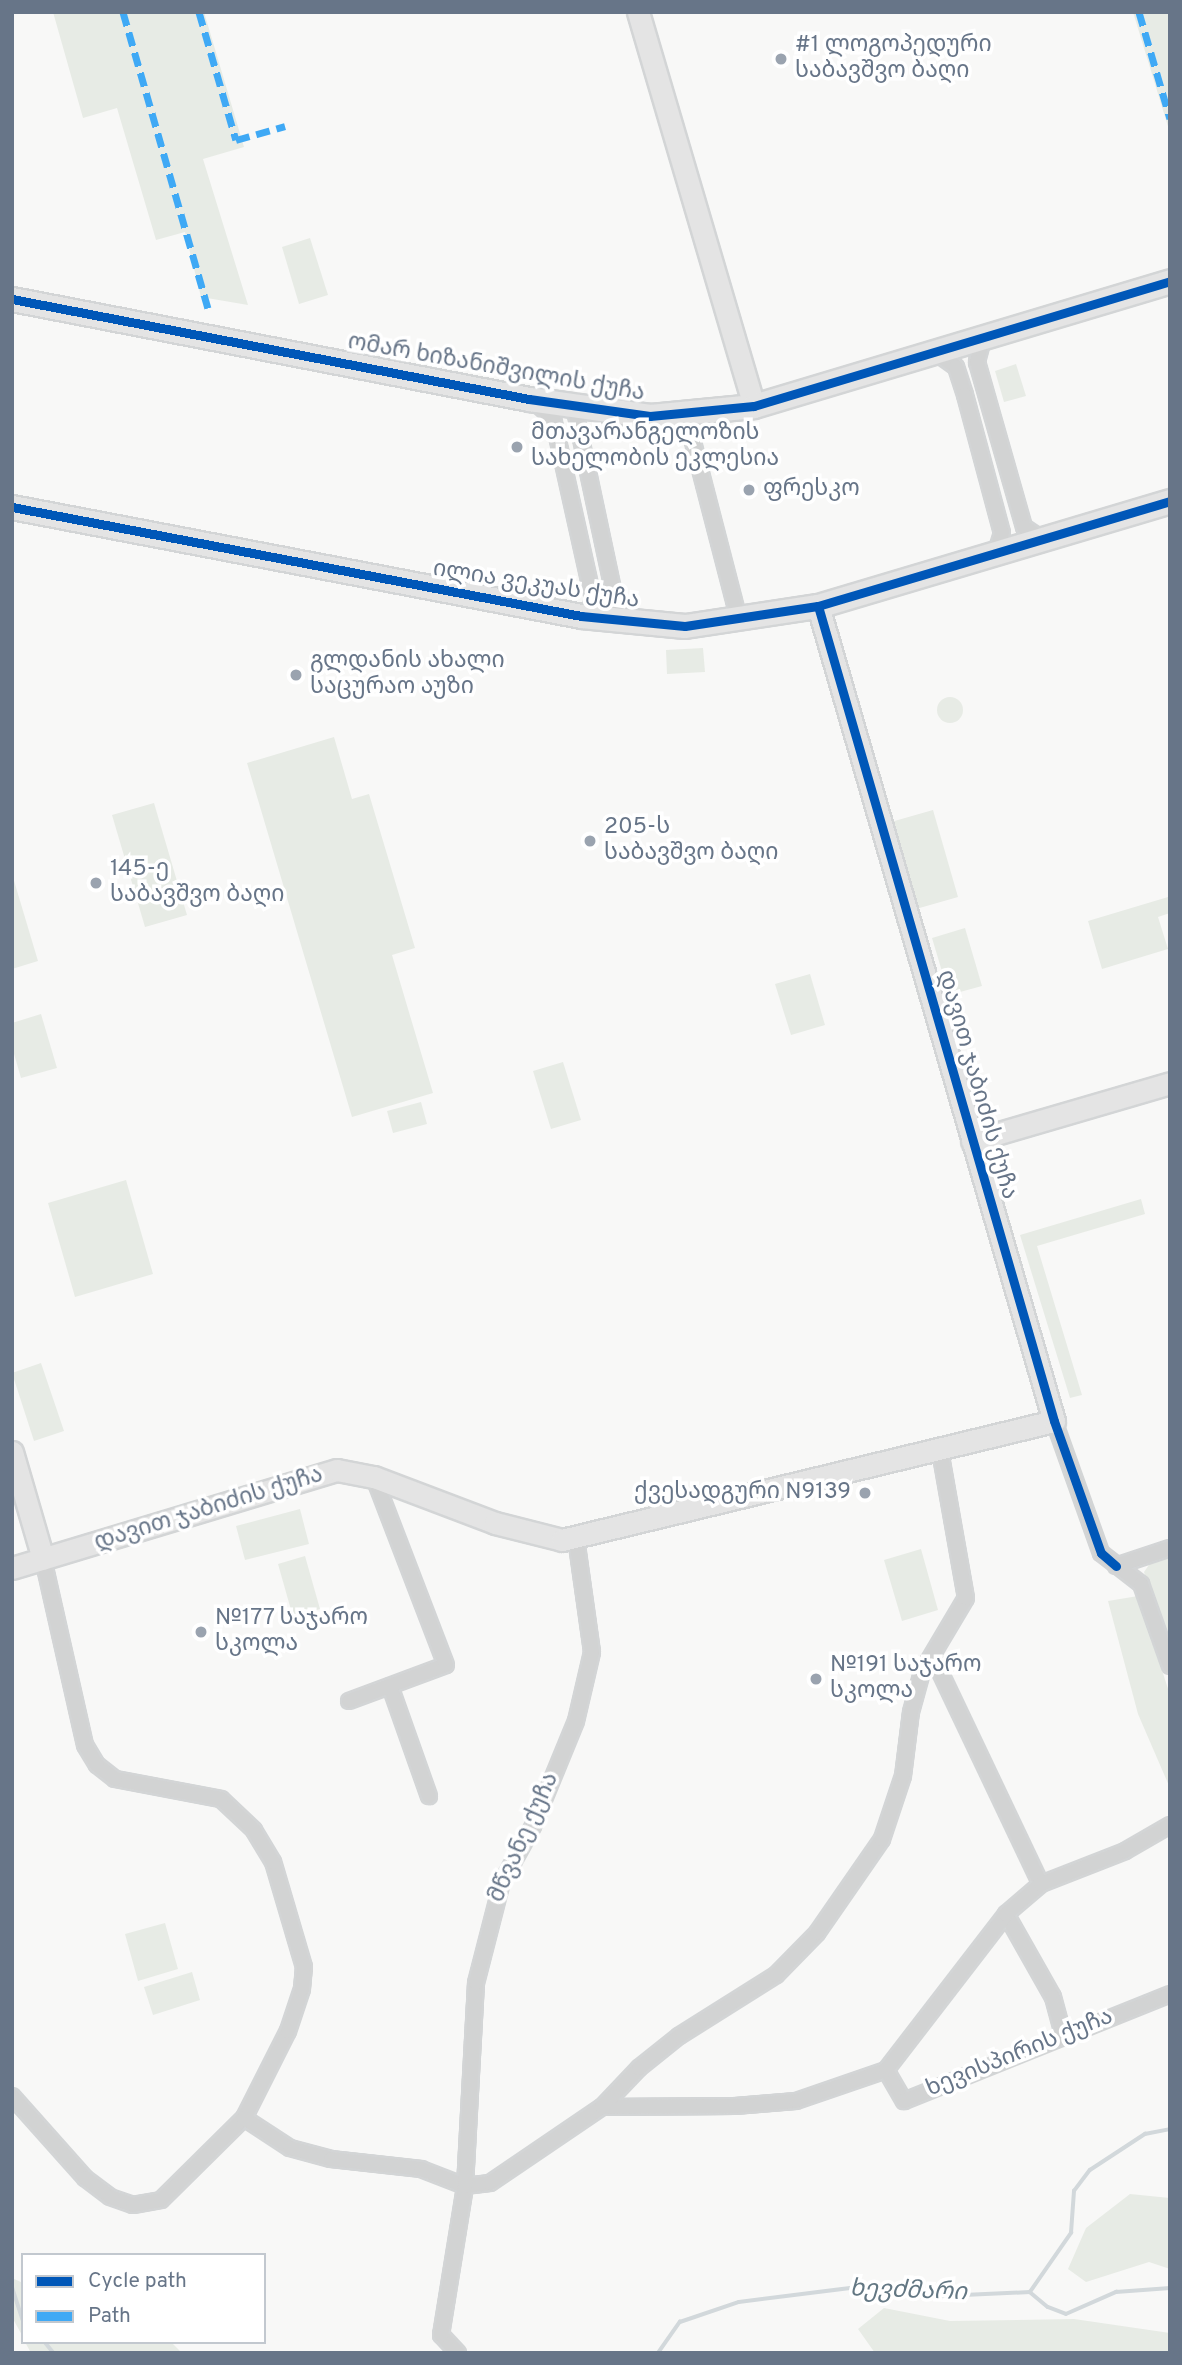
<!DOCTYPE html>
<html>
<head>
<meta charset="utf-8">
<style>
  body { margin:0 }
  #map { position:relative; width:1182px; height:2365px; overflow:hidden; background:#f8f8f7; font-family:Overpass,"Noto Sans Georgian",sans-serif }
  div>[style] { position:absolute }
  .green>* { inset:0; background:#e7ebe5 }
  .round { border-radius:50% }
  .stream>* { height:3.5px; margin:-1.75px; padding:0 1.75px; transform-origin:1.75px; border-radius:1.75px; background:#d2d8db }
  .roads { filter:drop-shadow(2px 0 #d3d5d6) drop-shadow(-2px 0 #d3d5d6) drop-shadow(0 2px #d3d5d6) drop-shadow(0 -2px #d3d5d6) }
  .street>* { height:14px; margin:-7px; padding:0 7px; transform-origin:7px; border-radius:7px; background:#d2d3d3 }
  .secondary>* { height:21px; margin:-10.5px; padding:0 10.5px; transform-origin:10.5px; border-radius:10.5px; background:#e4e4e4 }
  .primary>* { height:23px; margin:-11.5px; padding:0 11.5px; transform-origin:11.5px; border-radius:11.5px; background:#e4e4e4 }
  .quiet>* { height:7px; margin-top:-3.5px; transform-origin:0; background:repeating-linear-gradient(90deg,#3fa9f5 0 14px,transparent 0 21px) }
  .cycleway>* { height:9px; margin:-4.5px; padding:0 4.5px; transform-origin:4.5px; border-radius:4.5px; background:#0057b8 }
  .dots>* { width:19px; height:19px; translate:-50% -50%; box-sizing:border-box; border:4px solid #fff; border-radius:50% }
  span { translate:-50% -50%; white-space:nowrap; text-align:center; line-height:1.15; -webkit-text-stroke:7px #fff; paint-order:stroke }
  .poi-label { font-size:23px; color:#677588 }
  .left { translate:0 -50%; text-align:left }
  .right { translate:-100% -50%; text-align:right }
  .street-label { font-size:23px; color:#677588 }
  .water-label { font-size:24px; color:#637783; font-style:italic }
  .frame { position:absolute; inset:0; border:14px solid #677588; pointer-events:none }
  .legend { position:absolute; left:21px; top:2253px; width:245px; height:91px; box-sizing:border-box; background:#fff; border:2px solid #c2c8cf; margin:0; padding:9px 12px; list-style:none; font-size:21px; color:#677588 }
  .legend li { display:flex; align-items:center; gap:14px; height:35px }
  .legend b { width:35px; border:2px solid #c2c8cf }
</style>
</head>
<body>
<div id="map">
  <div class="green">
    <div style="clip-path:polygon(53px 12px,204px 12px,244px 147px,203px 159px,248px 305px,201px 297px,185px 232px,156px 240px,117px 108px,83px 118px)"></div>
    <div style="clip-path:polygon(1133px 12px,1170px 12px,1170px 133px)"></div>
    <div style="clip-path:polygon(310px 238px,328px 295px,299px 304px,282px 247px)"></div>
    <div style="clip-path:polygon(1016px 364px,1026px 396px,1004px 402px,995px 371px)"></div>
    <div style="clip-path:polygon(703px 648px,705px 672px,667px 674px,666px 650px)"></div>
    <div class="round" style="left:937px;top:697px;width:26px;height:26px"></div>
    <div style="clip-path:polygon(334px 737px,352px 799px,369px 794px,415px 948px,392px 955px,433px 1093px,352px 1117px,247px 763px)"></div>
    <div style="clip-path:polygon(154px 803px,187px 915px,145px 927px,112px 815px)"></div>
    <div style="clip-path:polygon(933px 810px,958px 897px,916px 909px,891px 822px)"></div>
    <div style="clip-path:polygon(12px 874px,38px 961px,12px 969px)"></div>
    <div style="clip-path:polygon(1168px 897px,1170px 913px,1158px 917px,1168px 949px,1102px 969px,1088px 921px)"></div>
    <div style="clip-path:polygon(965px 928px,982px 986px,949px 995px,932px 938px)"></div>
    <div style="clip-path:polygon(810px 974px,825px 1025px,791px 1035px,775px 984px)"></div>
    <div style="clip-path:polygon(41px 1014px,57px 1068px,21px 1078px,12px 1047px,12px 1023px)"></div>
    <div style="clip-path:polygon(563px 1062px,581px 1120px,551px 1129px,533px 1071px)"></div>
    <div style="clip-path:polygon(421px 1102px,427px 1124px,393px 1133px,387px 1111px)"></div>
    <div style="clip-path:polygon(126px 1180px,153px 1274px,75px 1297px,48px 1203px)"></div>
    <div style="clip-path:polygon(1141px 1199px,1145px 1214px,1037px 1246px,1082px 1395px,1070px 1398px,1020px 1235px)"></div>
    <div style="clip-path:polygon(41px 1363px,64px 1431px,34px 1441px,12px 1373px)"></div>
    <div style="clip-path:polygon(300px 1509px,309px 1544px,245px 1560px,236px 1526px)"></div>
    <div style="clip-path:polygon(921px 1549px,938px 1610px,902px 1621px,884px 1560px)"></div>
    <div style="clip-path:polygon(305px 1556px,320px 1609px,293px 1617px,278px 1564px)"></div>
    <div style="clip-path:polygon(1170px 1556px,1170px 1657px,1144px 1572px,1151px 1562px)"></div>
    <div style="clip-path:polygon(1138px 1596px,1170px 1695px,1170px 1788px,1138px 1714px,1108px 1601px)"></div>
    <div style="clip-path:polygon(165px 1923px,178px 1969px,138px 1981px,125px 1934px)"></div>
    <div style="clip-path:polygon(192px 1972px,200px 2000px,153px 2015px,144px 1987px)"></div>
    <div style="clip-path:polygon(1130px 2194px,1170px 2198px,1170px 2269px,1149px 2262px,1086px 2282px,1068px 2269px,1086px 2228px)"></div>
    <div style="clip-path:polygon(12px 2278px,23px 2283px,23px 2337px,12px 2317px)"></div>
    <div style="clip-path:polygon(884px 2308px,950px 2321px,1074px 2319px,1170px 2333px,1170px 2353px,875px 2353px,858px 2329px)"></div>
    <div style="clip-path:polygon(25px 2342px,171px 2342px,182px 2353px,31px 2353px)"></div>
  </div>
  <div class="stream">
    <div style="left:12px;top:2286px;width:35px;rotate:72deg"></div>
    <div style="left:1030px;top:2292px;width:72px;rotate:-55.2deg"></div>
    <div style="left:1071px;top:2233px;width:42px;rotate:-85.9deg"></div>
    <div style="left:1074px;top:2191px;width:26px;rotate:-53deg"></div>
    <div style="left:1090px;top:2170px;width:66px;rotate:-33.2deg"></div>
    <div style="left:1145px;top:2134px;width:25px;rotate:-11deg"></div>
    <div style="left:1030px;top:2292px;width:23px;rotate:40deg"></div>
    <div style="left:1048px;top:2307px;width:19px;rotate:21deg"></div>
    <div style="left:1066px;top:2314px;width:55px;rotate:-23.7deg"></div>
    <div style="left:1116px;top:2292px;width:54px;rotate:-4.2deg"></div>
    <div style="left:45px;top:2342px;width:14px;rotate:51deg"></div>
    <div style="left:658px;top:2353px;width:38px;rotate:-55deg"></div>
    <div style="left:680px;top:2322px;width:62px;rotate:-18.7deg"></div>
    <div style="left:739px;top:2302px;width:128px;rotate:-7.2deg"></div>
    <div style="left:866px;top:2286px;width:55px;rotate:11.5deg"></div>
    <div style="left:920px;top:2297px;width:110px;rotate:-2.6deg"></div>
  </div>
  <div class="roads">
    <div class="street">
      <div style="left:983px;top:339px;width:24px;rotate:105deg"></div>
      <div style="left:977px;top:362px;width:172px;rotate:74.1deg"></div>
      <div style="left:1024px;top:527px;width:22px;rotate:34deg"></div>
      <div style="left:938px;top:354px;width:22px;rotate:36deg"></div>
      <div style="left:956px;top:367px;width:29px;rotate:72deg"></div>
      <div style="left:965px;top:395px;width:143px;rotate:75deg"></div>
      <div style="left:1002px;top:533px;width:21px;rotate:107deg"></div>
      <div style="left:535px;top:402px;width:24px;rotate:42deg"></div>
      <div style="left:553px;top:418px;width:184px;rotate:77.5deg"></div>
      <div style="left:593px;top:598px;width:12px;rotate:104deg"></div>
      <div style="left:590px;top:610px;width:11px;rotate:146deg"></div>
      <div style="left:574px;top:406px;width:222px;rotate:78deg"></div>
      <div style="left:686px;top:415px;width:212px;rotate:75.5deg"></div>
      <div style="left:1054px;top:1421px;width:140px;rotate:70.4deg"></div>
      <div style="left:1101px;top:1553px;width:51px;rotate:37.8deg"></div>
      <div style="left:1141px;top:1584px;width:87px;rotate:70.5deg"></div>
      <div style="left:1116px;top:1566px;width:57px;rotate:-18.4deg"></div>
      <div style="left:933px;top:1657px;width:251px;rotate:64.6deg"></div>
      <div style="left:390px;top:1686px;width:117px;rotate:70.5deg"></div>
      <div style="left:349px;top:1701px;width:103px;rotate:-20.4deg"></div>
      <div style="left:446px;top:1665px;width:201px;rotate:-111deg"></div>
      <div style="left:1006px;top:1914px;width:95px;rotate:60.5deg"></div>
      <div style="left:1053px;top:1997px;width:39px;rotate:75deg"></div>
      <div style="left:886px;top:2070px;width:36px;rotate:60deg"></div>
      <div style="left:904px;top:2101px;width:287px;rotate:-21.9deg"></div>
      <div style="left:12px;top:2096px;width:110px;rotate:48.3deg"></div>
      <div style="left:85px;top:2178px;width:31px;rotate:37deg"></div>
      <div style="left:110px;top:2197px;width:24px;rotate:19deg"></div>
      <div style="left:133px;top:2205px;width:28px;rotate:-10deg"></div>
      <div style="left:161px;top:2200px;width:117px;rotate:-44.7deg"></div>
      <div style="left:244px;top:2118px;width:97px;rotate:-63.2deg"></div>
      <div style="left:288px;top:2031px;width:44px;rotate:-71.6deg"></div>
      <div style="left:302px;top:1989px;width:22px;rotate:-85deg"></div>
      <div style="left:304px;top:1967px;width:109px;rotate:-106.4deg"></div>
      <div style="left:273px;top:1862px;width:37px;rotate:-121deg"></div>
      <div style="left:254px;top:1830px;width:45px;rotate:-136.8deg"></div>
      <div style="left:221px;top:1799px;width:108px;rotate:-169.3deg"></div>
      <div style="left:115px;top:1779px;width:23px;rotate:-142deg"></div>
      <div style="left:97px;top:1765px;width:23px;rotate:-121deg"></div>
      <div style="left:85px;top:1745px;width:191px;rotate:-102.7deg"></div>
      <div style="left:602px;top:2107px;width:133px;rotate:-0.4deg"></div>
      <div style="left:735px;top:2106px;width:61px;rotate:-4.7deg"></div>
      <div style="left:796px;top:2101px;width:95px;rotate:-19deg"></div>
      <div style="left:886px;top:2070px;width:197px;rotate:-52.4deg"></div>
      <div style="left:1006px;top:1914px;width:46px;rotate:-40.6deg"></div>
      <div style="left:1041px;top:1884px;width:90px;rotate:-21.4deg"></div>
      <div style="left:1125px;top:1851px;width:52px;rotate:-30deg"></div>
      <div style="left:244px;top:2118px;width:55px;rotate:33.1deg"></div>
      <div style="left:290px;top:2148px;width:42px;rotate:15deg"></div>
      <div style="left:331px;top:2159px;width:91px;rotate:6.3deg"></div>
      <div style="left:421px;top:2169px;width:47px;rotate:21.1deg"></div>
      <div style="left:465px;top:2186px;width:25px;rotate:-7deg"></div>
      <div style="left:490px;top:2183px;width:135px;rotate:-34.2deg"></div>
      <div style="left:602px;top:2107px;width:54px;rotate:-46.5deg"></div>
      <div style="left:639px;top:2068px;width:51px;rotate:-38.7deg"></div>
      <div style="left:679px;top:2036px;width:115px;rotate:-32.2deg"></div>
      <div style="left:776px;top:1975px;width:59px;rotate:-45.7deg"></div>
      <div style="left:817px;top:1933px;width:114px;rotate:-55.3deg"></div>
      <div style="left:882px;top:1839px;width:66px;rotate:-71.6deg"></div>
      <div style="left:903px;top:1776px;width:64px;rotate:-82.9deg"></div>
      <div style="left:911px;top:1712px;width:41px;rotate:-74.6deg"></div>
      <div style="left:922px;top:1672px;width:86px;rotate:-59.3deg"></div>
      <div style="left:966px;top:1598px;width:149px;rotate:-100deg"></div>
      <div style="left:458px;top:2353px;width:25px;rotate:-133deg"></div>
      <div style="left:441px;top:2335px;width:151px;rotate:-80.8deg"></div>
      <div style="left:465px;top:2186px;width:203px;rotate:-86.9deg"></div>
      <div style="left:476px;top:1983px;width:104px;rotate:-75.6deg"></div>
      <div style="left:502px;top:1882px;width:64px;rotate:-61deg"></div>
      <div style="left:533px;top:1826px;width:113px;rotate:-67.7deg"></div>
      <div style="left:576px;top:1721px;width:71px;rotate:-76.9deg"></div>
      <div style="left:592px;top:1652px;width:115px;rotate:-98deg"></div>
    </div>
    <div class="secondary">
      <div style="left:638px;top:12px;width:411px;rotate:73.6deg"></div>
      <div style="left:972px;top:1141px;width:206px;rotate:-16.3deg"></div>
      <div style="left:12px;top:1452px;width:111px;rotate:73.8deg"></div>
      <div style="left:12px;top:1568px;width:339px;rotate:-16.8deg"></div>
      <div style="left:337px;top:1470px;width:38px;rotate:11deg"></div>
      <div style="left:374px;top:1477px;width:129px;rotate:20.8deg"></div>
      <div style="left:495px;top:1523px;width:69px;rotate:14.2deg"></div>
      <div style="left:562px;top:1540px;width:506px;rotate:-13.6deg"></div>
      <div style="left:1054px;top:1421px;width:848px;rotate:-106.15deg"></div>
    </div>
    <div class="primary">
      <div style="left:12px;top:299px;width:527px;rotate:10.95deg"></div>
      <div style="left:529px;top:399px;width:122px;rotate:8deg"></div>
      <div style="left:650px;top:416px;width:104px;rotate:-5.5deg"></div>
      <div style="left:754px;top:406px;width:434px;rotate:-16.7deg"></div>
      <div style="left:12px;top:507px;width:579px;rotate:10.84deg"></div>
      <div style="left:581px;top:616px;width:104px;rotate:5.5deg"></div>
      <div style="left:685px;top:626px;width:134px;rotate:-8.6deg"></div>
      <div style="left:818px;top:606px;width:367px;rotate:-16.6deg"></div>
    </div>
  </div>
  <div class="quiet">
    <div style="left:123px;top:12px;width:308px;rotate:74deg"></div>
    <div style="left:199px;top:12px;width:133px;rotate:73.9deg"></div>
    <div style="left:236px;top:140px;width:51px;rotate:-15.9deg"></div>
    <div style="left:1139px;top:12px;width:111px;rotate:73.8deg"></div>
  </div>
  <div class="cycleway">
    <div style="left:12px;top:299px;width:527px;rotate:10.95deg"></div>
    <div style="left:529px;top:399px;width:122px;rotate:8deg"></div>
    <div style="left:650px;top:416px;width:104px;rotate:-5.5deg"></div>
    <div style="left:754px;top:406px;width:434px;rotate:-16.7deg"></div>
    <div style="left:12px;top:507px;width:579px;rotate:10.84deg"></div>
    <div style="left:581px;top:616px;width:104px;rotate:5.5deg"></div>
    <div style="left:685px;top:626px;width:134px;rotate:-8.6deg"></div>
    <div style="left:818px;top:606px;width:367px;rotate:-16.6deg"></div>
    <div style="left:818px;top:606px;width:848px;rotate:73.85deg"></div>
    <div style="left:1054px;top:1421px;width:140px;rotate:70.4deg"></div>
    <div style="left:1101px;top:1553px;width:20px;rotate:41deg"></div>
  </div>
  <div class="dots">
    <div style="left:781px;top:59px;background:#9aa3af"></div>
    <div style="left:517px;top:447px;background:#9aa3af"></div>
    <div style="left:749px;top:490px;background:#9aa3af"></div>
    <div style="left:296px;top:675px;background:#9aa3af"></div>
    <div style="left:590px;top:841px;background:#9aa3af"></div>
    <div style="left:96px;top:883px;background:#9aa3af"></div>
    <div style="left:865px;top:1493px;background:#9aa3af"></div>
    <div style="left:201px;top:1632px;background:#9aa3af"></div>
    <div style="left:816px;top:1679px;background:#9aa3af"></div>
  </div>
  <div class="poi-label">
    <span class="left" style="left:795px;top:59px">#1 ლოგოპედური<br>საბავშვო ბაღი</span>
    <span class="left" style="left:531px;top:447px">მთავარანგელოზის<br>სახელობის ეკლესია</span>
    <span class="left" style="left:763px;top:490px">ფრესკო</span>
    <span class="left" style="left:310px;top:675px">გლდანის ახალი<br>საცურაო აუზი</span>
    <span class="left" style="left:604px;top:841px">205-ს<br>საბავშვო ბაღი</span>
    <span class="left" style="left:110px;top:883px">145-ე<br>საბავშვო ბაღი</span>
    <span class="right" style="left:851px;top:1493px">ქვესადგური N9139</span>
    <span class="left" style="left:215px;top:1632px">№177 საჯარო<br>სკოლა</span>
    <span class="left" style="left:830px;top:1679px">№191 საჯარო<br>სკოლა</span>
  </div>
  <div class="street-label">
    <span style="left:496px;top:369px;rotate:10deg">ომარ ხიზანიშვილის ქუჩა</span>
    <span style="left:536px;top:586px;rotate:9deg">ილია ვეკუას ქუჩა</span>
    <span style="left:976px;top:1085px;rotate:74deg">დავით ჯაბიძის ქუჩა</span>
    <span style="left:209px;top:1510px;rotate:-17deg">დავით ჯაბიძის ქუჩა</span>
    <span style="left:525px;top:1838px;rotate:-66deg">მწვანე ქუჩა</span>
    <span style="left:1020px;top:2054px;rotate:-22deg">ხევისპირის ქუჩა</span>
  </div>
  <div class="water-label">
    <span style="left:908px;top:2292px;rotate:2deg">ხევძმარი</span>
  </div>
  <div class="frame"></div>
  <ul class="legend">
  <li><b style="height:9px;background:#0057b8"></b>Cycle path</li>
  <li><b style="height:9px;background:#3fa9f5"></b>Path</li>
  </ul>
</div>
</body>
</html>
